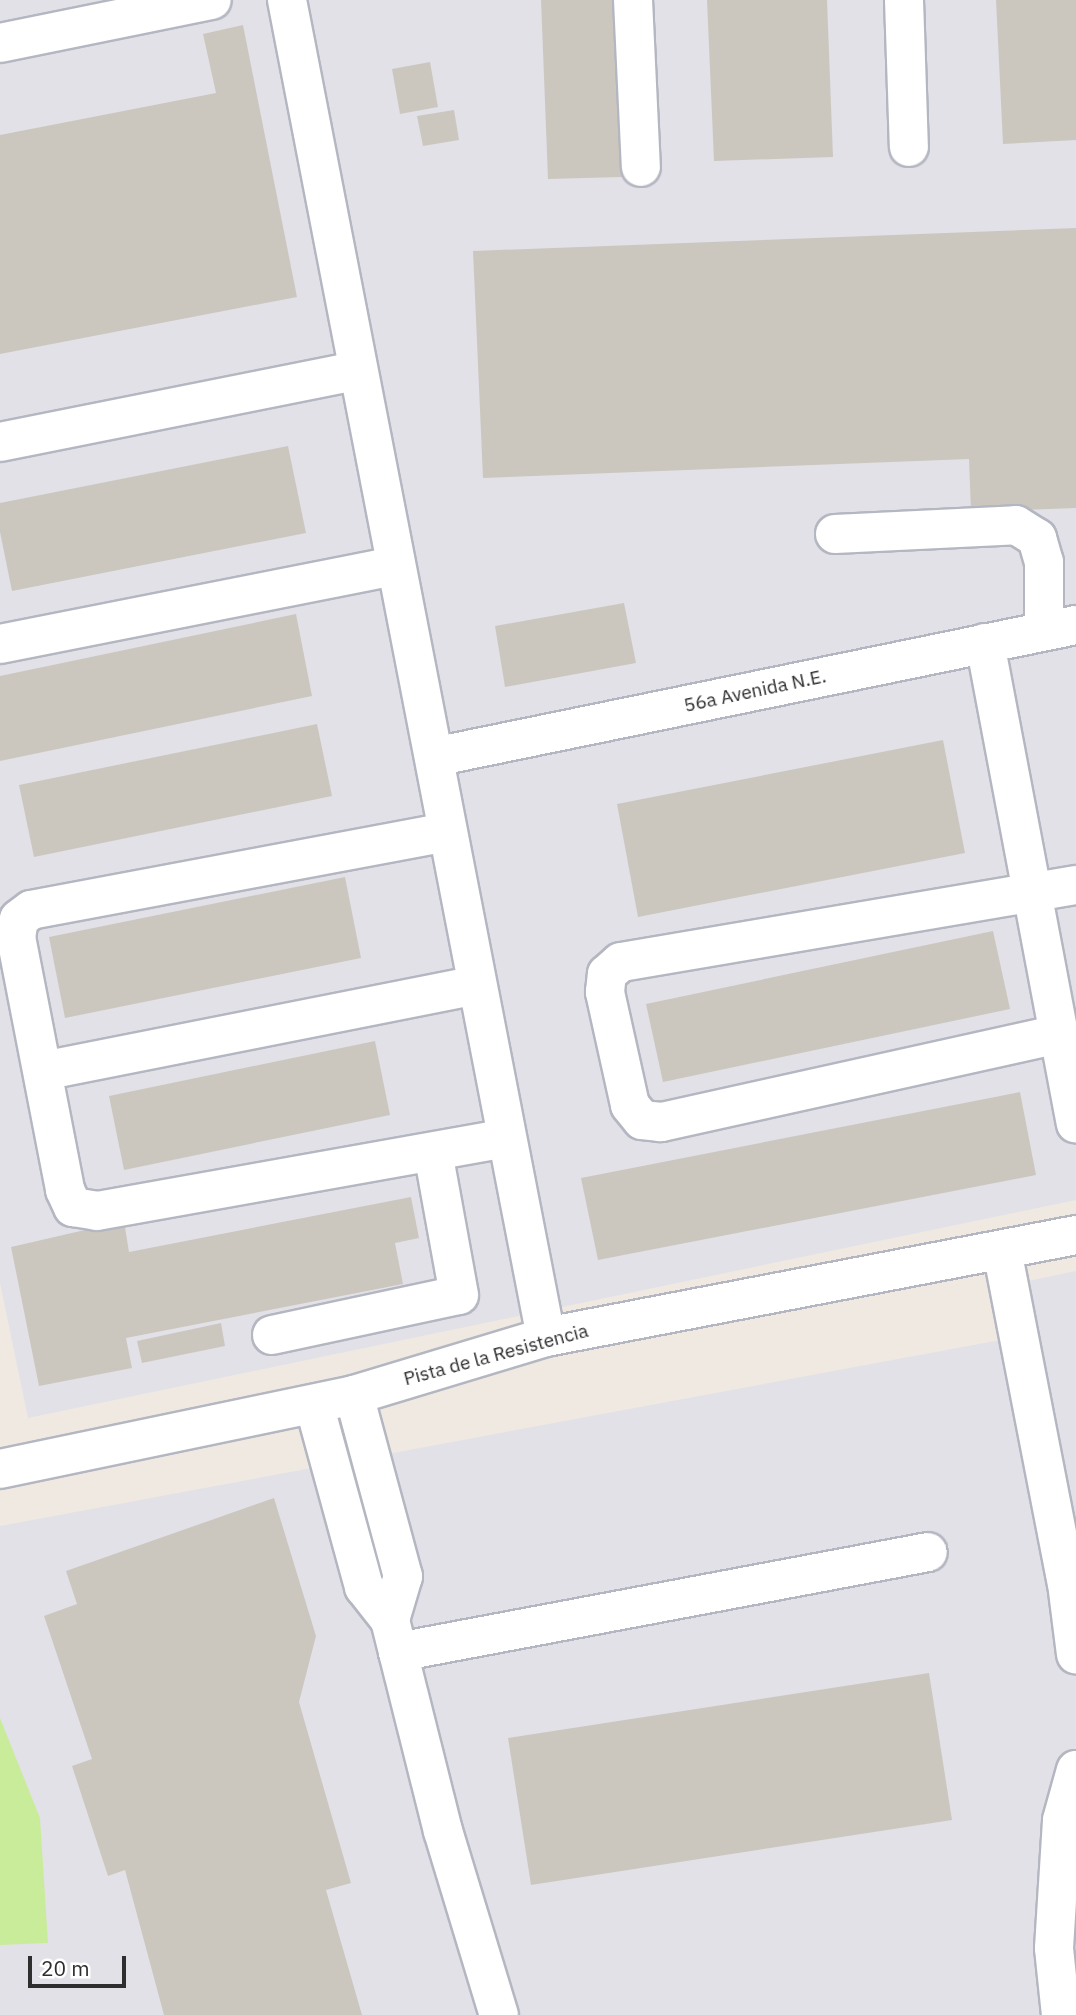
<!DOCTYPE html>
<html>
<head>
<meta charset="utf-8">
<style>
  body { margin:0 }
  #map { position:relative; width:1076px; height:2015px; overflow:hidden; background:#efe9e1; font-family:"IBM Plex Sans",sans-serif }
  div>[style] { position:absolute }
  .industrial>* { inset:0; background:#e3e1e8 }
  .pitch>* { inset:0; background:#c9ec9a }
  .building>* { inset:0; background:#cbc7bf }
  .roads { filter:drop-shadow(2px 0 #b4b7c1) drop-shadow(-2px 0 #b4b7c1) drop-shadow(0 2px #b4b7c1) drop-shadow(0 -2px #b4b7c1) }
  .minor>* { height:38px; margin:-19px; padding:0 19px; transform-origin:19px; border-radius:19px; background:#fff }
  span { translate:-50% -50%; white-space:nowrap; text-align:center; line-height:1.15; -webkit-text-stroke:6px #fff; paint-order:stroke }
  .street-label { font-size:19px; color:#2e2e2e }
  .scale { position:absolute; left:28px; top:1956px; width:98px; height:32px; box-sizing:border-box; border:4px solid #2e2e2e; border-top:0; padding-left:9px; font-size:21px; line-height:24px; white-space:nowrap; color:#2e2e2e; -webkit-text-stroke:5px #fff; paint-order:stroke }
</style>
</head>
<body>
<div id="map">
  <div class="industrial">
    <div style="clip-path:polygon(0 0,1076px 0,1076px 1200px,28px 1418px,0 1283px)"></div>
    <div style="clip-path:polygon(1076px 1271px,1076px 2015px,0 2015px,0 1526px,1022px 1336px,1009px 1285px)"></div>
  </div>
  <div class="pitch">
    <div style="clip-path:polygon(0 1718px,40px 1818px,48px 1943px,0 1945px)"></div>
  </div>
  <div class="building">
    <div style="clip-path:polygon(541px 0,615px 0,623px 177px,548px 179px)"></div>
    <div style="clip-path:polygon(707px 0,827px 0,833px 157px,714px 161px)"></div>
    <div style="clip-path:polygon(996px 0,1076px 0,1076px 140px,1003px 144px)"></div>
    <div style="clip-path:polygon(243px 25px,297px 297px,0 354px,0 135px,216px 93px,203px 34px)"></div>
    <div style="clip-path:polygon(430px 62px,438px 107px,400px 114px,392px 69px)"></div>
    <div style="clip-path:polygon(454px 110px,459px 140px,423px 146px,417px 116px)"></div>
    <div style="clip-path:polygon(1076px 228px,1076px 508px,971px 512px,969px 459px,483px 478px,473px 251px)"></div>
    <div style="clip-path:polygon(288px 446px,306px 533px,12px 591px,0 532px,0 503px)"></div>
    <div style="clip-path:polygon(624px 603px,636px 663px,505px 687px,495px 626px)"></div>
    <div style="clip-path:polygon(296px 614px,312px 696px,0 761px,0 676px)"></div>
    <div style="clip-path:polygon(317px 724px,332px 796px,34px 857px,19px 785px)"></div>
    <div style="clip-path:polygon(943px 740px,965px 853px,638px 917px,617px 804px)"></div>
    <div style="clip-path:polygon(345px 877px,361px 958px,65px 1018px,49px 937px)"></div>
    <div style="clip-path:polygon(993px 931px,1010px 1009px,663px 1082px,646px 1004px)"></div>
    <div style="clip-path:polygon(375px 1041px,390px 1115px,124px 1170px,109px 1096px)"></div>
    <div style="clip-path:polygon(1020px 1092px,1036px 1175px,598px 1260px,581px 1178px)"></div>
    <div style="clip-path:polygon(411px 1197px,419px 1238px,395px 1243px,403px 1284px,126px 1338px,132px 1368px,39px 1386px,11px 1247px,124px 1221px,129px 1252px)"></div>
    <div style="clip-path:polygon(221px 1323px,225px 1346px,142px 1363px,137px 1341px)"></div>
    <div style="clip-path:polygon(274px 1498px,316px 1636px,299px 1702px,351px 1883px,326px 1890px,362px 2015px,164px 2015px,125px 1870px,108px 1876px,72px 1766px,92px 1759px,44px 1616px,77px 1604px,66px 1571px)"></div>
    <div style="clip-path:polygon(929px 1673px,952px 1820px,531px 1885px,508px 1738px)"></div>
  </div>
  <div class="roads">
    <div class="minor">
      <div style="left:287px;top:0;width:1362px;rotate:79.04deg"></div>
      <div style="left:633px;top:0;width:167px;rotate:87.3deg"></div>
      <div style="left:904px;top:0;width:147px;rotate:88.1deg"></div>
      <div style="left:0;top:43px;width:216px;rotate:-11.5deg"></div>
      <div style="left:0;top:442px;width:362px;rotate:-11.3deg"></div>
      <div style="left:835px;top:534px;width:181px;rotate:-2.8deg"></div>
      <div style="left:1016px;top:525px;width:25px;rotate:32deg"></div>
      <div style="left:1037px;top:538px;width:25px;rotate:74deg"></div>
      <div style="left:1044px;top:562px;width:69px;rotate:90deg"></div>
      <div style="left:985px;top:643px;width:489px;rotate:79.3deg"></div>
      <div style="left:0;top:644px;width:403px;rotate:-11.2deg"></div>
      <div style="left:434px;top:757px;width:655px;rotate:-11.62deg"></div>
      <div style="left:447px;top:832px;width:423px;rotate:169.4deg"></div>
      <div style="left:31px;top:910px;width:15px;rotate:143deg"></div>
      <div style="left:19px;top:919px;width:18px;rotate:99deg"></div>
      <div style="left:16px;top:937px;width:258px;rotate:79deg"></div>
      <div style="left:65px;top:1190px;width:19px;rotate:65deg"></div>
      <div style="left:73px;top:1207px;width:24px;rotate:9deg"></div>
      <div style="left:97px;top:1211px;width:415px;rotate:-10.1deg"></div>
      <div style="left:1059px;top:1034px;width:408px;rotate:167.5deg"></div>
      <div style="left:661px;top:1122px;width:19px;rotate:-174deg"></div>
      <div style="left:642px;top:1120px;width:19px;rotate:-129deg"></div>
      <div style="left:630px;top:1105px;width:116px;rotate:-102.5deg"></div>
      <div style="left:605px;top:992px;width:18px;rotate:-84deg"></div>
      <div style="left:607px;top:974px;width:18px;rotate:-41deg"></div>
      <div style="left:621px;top:962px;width:461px;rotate:-9.6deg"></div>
      <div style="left:43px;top:1071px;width:441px;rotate:-11.2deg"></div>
      <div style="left:1002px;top:1250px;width:339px;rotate:79deg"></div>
      <div style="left:1067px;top:1583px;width:72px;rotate:82.8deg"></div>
      <div style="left:272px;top:1335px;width:191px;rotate:-12.1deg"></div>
      <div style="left:459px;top:1295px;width:145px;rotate:-100.3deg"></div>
      <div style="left:354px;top:1395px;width:188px;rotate:74.9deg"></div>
      <div style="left:403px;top:1576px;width:46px;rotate:106.5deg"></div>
      <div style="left:314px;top:1404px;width:190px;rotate:74.7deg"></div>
      <div style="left:364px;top:1587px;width:42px;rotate:51.8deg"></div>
      <div style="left:390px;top:1620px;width:218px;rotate:75.9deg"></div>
      <div style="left:443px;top:1831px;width:192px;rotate:73.1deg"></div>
      <div style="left:0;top:1469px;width:362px;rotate:-11.8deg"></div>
      <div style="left:354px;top:1395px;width:201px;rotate:-16.8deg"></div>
      <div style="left:546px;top:1337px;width:540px;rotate:-10.89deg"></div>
      <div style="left:398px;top:1652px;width:539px;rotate:-10.68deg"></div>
      <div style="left:1061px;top:2015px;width:67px;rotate:-96deg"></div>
      <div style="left:1054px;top:1948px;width:128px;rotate:-86.4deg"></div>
      <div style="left:1062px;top:1820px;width:52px;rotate:-74.4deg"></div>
    </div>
  </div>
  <div class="street-label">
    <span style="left:755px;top:691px;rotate:-12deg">56a Avenida N.E.</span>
    <span style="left:496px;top:1355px;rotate:-15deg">Pista de la Resistencia</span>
  </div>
  <div class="scale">20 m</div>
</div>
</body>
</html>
